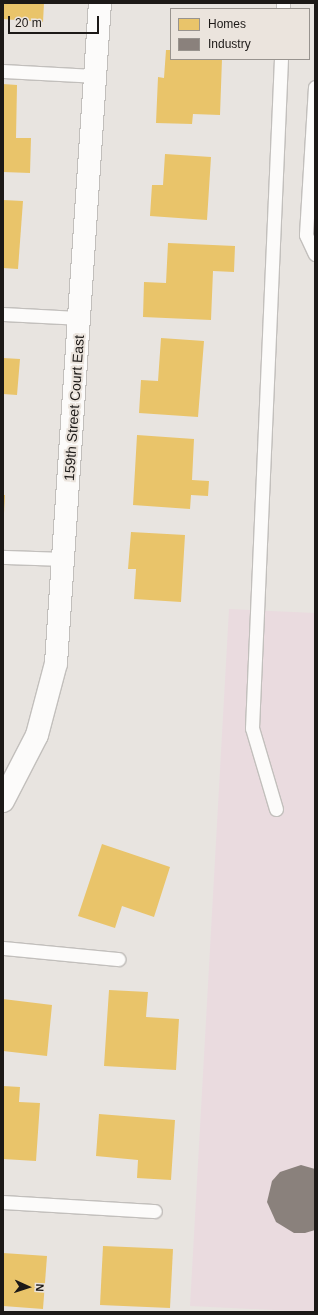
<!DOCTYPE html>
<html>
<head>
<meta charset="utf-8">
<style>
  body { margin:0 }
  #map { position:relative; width:318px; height:1315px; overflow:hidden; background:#e8e4e0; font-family:Arial,sans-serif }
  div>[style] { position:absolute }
  .industrial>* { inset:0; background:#eadbdf }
  .homes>* { inset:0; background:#e9c46a }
  .industry>* { inset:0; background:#8a817c }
  .roads { filter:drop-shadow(1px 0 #c2bfbc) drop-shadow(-1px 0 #c2bfbc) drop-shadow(0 1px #c2bfbc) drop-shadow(0 -1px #c2bfbc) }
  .service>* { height:13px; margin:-6.5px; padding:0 6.5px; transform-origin:6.5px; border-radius:6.5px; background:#fcfbfa }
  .minor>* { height:22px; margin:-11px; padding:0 11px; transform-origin:11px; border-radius:11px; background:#fcfbfa }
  span { translate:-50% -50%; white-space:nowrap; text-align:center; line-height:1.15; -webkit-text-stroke:4px #ebe4dd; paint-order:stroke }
  .street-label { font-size:14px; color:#1c1917 }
  .frame { position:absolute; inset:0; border:4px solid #1c1917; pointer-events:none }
  .legend { position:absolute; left:170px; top:8px; width:140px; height:52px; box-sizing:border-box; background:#ebe4dd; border:1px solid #98938e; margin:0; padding:5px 7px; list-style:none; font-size:12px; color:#1c1917 }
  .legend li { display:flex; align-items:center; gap:8px; height:20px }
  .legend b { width:20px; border:1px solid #98938e }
  .north { position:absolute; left:8px; top:1267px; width:40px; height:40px; -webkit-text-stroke:3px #ebe4dd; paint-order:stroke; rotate:93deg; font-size:11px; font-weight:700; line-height:16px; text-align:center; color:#1c1917 }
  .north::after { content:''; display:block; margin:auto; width:14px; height:18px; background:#1c1917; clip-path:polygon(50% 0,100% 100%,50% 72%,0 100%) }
  .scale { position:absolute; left:8px; top:16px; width:91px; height:18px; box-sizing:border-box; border:2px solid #1c1917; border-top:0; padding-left:5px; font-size:12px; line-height:14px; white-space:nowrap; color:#1c1917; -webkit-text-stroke:3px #ebe4dd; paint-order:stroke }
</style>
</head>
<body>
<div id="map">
  <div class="industrial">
    <div style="clip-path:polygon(229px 609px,315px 613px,315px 1312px,190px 1306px)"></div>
  </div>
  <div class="homes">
    <div style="clip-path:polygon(3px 3px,44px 3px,43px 22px,3px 19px)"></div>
    <div style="clip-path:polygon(166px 50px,171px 50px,171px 59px,222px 59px,220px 115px,193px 114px,192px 124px,156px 123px,158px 77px,164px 78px)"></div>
    <div style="clip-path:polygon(3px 84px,17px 85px,16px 138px,31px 138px,30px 173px,3px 172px)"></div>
    <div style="clip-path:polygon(165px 154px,211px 157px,207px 220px,150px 216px,152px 185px,163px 185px)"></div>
    <div style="clip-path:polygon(3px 200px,23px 201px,18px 269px,3px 268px)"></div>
    <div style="clip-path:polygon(168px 243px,235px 246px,234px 272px,213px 271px,211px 320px,143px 317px,144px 282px,166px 283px)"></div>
    <div style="clip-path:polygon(161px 338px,204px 341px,198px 417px,139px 413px,141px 380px,158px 381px)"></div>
    <div style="clip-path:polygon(3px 358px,20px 359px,17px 395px,3px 394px)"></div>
    <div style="clip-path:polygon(137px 435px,194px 439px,192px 480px,209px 481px,208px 496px,191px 495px,190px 509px,133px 505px)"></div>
    <div style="clip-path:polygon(3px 495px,5px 495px,4px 513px,3px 513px)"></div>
    <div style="clip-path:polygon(131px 532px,185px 535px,181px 602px,134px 599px,136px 569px,128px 569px)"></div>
    <div style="clip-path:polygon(102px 844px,170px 867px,154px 917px,122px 906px,115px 928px,78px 916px)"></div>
    <div style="clip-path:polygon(109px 990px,148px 992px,146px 1017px,179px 1019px,176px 1070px,104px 1066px)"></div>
    <div style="clip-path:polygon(3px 999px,52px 1005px,47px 1056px,3px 1051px)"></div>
    <div style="clip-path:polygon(3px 1086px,20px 1087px,19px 1102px,40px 1103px,36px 1161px,3px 1159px)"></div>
    <div style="clip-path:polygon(99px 1114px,175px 1120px,171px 1180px,137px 1178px,138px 1160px,96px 1156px)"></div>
    <div style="clip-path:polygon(103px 1246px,173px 1249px,170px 1308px,100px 1305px)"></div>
    <div style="clip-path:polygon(3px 1253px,47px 1256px,43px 1309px,3px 1306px)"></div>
  </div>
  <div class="industry">
    <div style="clip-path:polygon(301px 1165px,315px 1169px,315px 1230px,305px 1233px,294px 1233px,276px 1222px,267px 1202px,272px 1181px,280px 1172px)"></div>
  </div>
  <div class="roads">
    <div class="service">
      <div style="left:283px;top:9px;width:6px;rotate:-90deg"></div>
      <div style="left:3px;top:71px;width:93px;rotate:3.1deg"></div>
      <div style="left:315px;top:87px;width:148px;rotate:93.5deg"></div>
      <div style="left:306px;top:235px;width:21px;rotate:65deg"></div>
      <div style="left:3px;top:314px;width:77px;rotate:3deg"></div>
      <div style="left:3px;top:557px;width:62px;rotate:1.8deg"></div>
      <div style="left:276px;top:809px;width:84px;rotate:-106.5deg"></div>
      <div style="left:252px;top:728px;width:670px;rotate:-87.52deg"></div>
      <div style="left:3px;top:948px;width:116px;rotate:5.5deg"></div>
      <div style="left:3px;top:1202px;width:152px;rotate:3.4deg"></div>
    </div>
    <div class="minor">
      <div style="left:3px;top:801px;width:74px;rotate:-62.7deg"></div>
      <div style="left:37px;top:735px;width:74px;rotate:-75.2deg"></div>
      <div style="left:56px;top:663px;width:661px;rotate:-86.19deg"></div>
    </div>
  </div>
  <div class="street-label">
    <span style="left:74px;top:408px;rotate:-86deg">159th Street Court East</span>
  </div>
  <div class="frame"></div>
  <ul class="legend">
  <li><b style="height:11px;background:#e9c46a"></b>Homes</li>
  <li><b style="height:11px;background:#8a817c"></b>Industry</li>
  </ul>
  <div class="north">N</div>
  <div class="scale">20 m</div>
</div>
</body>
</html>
